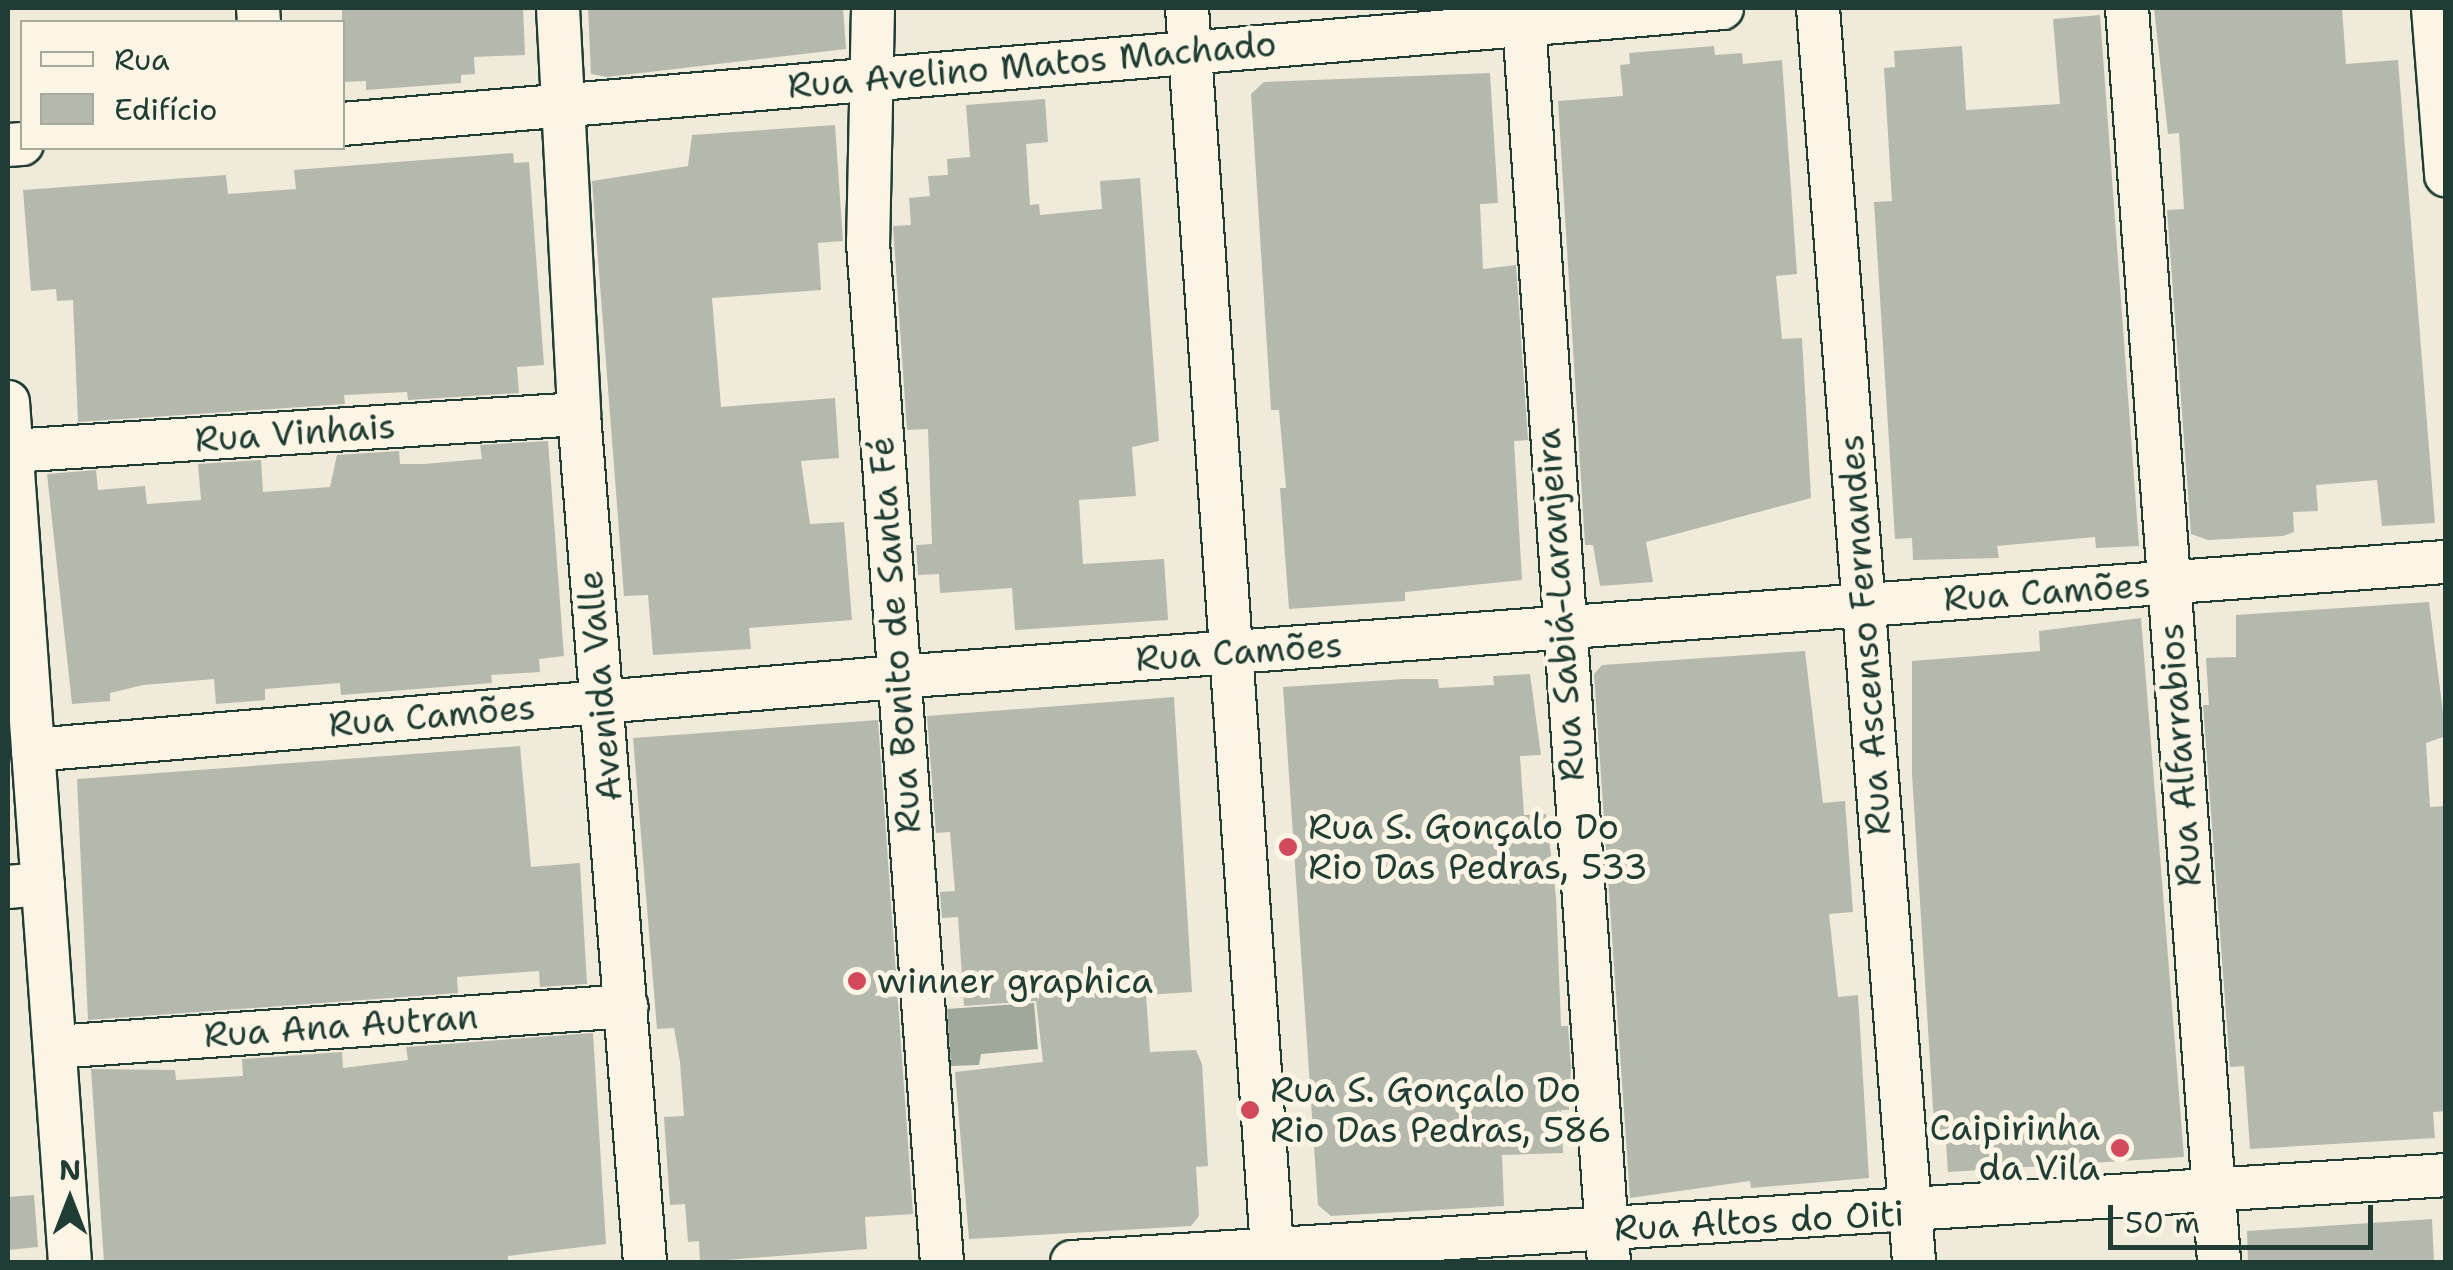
<!DOCTYPE html>
<html>
<head>
<meta charset="utf-8">
<style>
  body { margin:0 }
  #map { position:relative; width:2453px; height:1270px; overflow:hidden; background:#efeada; font-family:"Shantell Sans",sans-serif }
  div>[style] { position:absolute }
  .water>* { inset:0; background:#9fa89a }
  .building>* { inset:0; background:#b5b9ad }
  .roads { filter:drop-shadow(2px 0 #1f3d34) drop-shadow(-2px 0 #1f3d34) drop-shadow(0 2px #1f3d34) drop-shadow(0 -2px #1f3d34) }
  .street>* { height:42px; margin:-21px; padding:0 21px; transform-origin:21px; border-radius:21px; background:#fcf5e5 }
  .dots>* { width:28px; height:28px; translate:-50% -50%; box-sizing:border-box; border:5px solid #fcf5e5; border-radius:50% }
  span { translate:-50% -50%; white-space:nowrap; text-align:center; line-height:1.15; -webkit-text-stroke:10px #fcf5e5; paint-order:stroke }
  .street-label { font-size:35px; color:#1f3d34 }
  .poi-label { font-size:35px; color:#1f3d34 }
  .left { translate:0 -50%; text-align:left }
  .right { translate:-100% -50%; text-align:right }
  .frame { position:absolute; inset:0; border:10px solid #1f3d34; pointer-events:none }
  .legend { position:absolute; left:20px; top:20px; width:325px; height:130px; box-sizing:border-box; background:#fcf5e5; border:2px solid #a4ab9e; margin:0; padding:12px 18px; list-style:none; font-size:30px; color:#1f3d34 }
  .legend li { display:flex; align-items:center; gap:20px; height:50px }
  .legend b { width:50px; border:2px solid #a4ab9e }
  .north { position:absolute; left:20px; top:1150px; width:100px; height:100px; -webkit-text-stroke:8px #fcf5e5; paint-order:stroke; rotate:0deg; font-size:28px; font-weight:700; line-height:40px; text-align:center; color:#1f3d34 }
  .north::after { content:''; display:block; margin:auto; width:35px; height:45px; background:#1f3d34; clip-path:polygon(50% 0,100% 100%,50% 72%,0 100%) }
  .scale { position:absolute; left:2108px; top:1205px; width:265px; height:45px; box-sizing:border-box; border:5px solid #1f3d34; border-top:0; padding-left:12px; font-size:30px; line-height:35px; white-space:nowrap; color:#1f3d34; -webkit-text-stroke:8px #fcf5e5; paint-order:stroke }
</style>
</head>
<body>
<div id="map">
  <div class="water">
    <div style="clip-path:polygon(1034px 1003px,1038px 1049px,981px 1054px,979px 1065px,951px 1066px,947px 1009px)"></div>
  </div>
  <div class="building">
    <div style="clip-path:polygon(342px 8px,523px 8px,525px 55px,474px 57px,475px 74px,461px 75px,461px 83px,366px 90px,366px 81px,342px 82px)"></div>
    <div style="clip-path:polygon(588px 8px,843px 8px,846px 49px,607px 77px,591px 74px)"></div>
    <div style="clip-path:polygon(2154px 8px,2342px 8px,2346px 64px,2398px 60px,2435px 523px,2382px 526px,2377px 480px,2316px 485px,2318px 511px,2293px 512px,2294px 532px,2283px 536px,2208px 540px,2191px 534px,2167px 210px,2184px 209px,2179px 133px,2168px 134px)"></div>
    <div style="clip-path:polygon(2100px 15px,2139px 546px,2096px 548px,2095px 537px,1997px 546px,1999px 558px,1913px 560px,1912px 538px,1895px 539px,1874px 202px,1892px 201px,1884px 68px,1895px 67px,1894px 51px,1962px 46px,1966px 110px,2060px 104px,2053px 19px)"></div>
    <div style="clip-path:polygon(1714px 46px,1715px 55px,1742px 53px,1743px 64px,1782px 60px,1797px 274px,1776px 276px,1782px 339px,1802px 338px,1811px 498px,1646px 542px,1653px 582px,1600px 586px,1593px 545px,1585px 545px,1558px 101px,1623px 96px,1620px 65px,1630px 64px,1629px 53px)"></div>
    <div style="clip-path:polygon(1490px 73px,1498px 203px,1480px 204px,1483px 269px,1516px 265px,1528px 440px,1514px 441px,1522px 580px,1405px 592px,1405px 601px,1289px 609px,1280px 488px,1286px 488px,1279px 410px,1271px 410px,1251px 94px,1264px 82px)"></div>
    <div style="clip-path:polygon(1045px 99px,1048px 142px,1026px 144px,1030px 205px,1039px 204px,1040px 215px,1102px 209px,1100px 181px,1140px 178px,1159px 441px,1132px 447px,1136px 496px,1079px 500px,1083px 564px,1164px 559px,1168px 620px,1015px 630px,1012px 588px,940px 593px,939px 574px,918px 575px,916px 545px,932px 544px,928px 429px,907px 430px,893px 226px,911px 225px,909px 198px,930px 196px,928px 176px,948px 175px,947px 159px,970px 157px,966px 105px)"></div>
    <div style="clip-path:polygon(835px 125px,843px 241px,818px 243px,821px 290px,712px 298px,721px 407px,835px 398px,839px 458px,801px 461px,810px 524px,844px 522px,852px 620px,749px 628px,751px 649px,653px 655px,648px 595px,624px 596px,592px 181px,688px 166px,692px 135px)"></div>
    <div style="clip-path:polygon(513px 153px,514px 163px,529px 162px,544px 365px,517px 367px,519px 393px,408px 400px,407px 392px,344px 395px,345px 404px,78px 422px,73px 300px,57px 301px,56px 289px,31px 291px,23px 190px,226px 175px,228px 194px,296px 189px,294px 170px)"></div>
    <div style="clip-path:polygon(548px 441px,564px 656px,539px 659px,540px 672px,491px 675px,492px 683px,341px 695px,340px 683px,265px 689px,265px 700px,216px 704px,214px 679px,143px 685px,110px 693px,110px 701px,72px 704px,47px 474px,96px 470px,98px 490px,145px 486px,147px 504px,201px 500px,198px 464px,261px 460px,263px 492px,330px 487px,337px 455px,399px 451px,400px 464px,424px 464px,482px 459px,480px 445px)"></div>
    <div style="clip-path:polygon(2429px 602px,2446px 736px,2426px 743px,2430px 807px,2446px 806px,2446px 1111px,2433px 1112px,2435px 1138px,2250px 1149px,2244px 1066px,2230px 1067px,2203px 705px,2209px 705px,2206px 658px,2236px 657px,2236px 615px)"></div>
    <div style="clip-path:polygon(2141px 618px,2184px 1157px,1948px 1172px,1945px 1129px,1935px 1130px,1933px 1108px,1912px 775px,1912px 661px,2040px 651px,2039px 631px)"></div>
    <div style="clip-path:polygon(1805px 651px,1823px 803px,1845px 801px,1853px 912px,1829px 914px,1838px 997px,1858px 995px,1869px 1178px,1751px 1188px,1750px 1181px,1630px 1198px,1594px 674px,1602px 665px)"></div>
    <div style="clip-path:polygon(1530px 674px,1541px 755px,1520px 756px,1524px 815px,1546px 814px,1556px 897px,1561px 1026px,1568px 1026px,1571px 1067px,1569px 1110px,1561px 1110px,1563px 1153px,1502px 1155px,1504px 1206px,1331px 1216px,1318px 1205px,1283px 687px,1404px 679px,1438px 679px,1439px 688px,1494px 685px,1493px 676px)"></div>
    <div style="clip-path:polygon(1174px 697px,1192px 992px,1146px 995px,1150px 1052px,1196px 1050px,1202px 1064px,1208px 1166px,1196px 1167px,1199px 1216px,1191px 1226px,969px 1239px,955px 1072px,1043px 1062px,1036px 1001px,964px 1006px,958px 917px,942px 918px,940px 892px,955px 891px,950px 832px,936px 833px,927px 716px)"></div>
    <div style="clip-path:polygon(878px 720px,913px 1214px,865px 1217px,867px 1249px,700px 1262px,699px 1241px,688px 1242px,685px 1204px,670px 1205px,664px 1117px,684px 1116px,680px 1062px,674px 1028px,657px 1029px,633px 738px)"></div>
    <div style="clip-path:polygon(520px 746px,531px 867px,580px 863px,587px 984px,540px 987px,539px 971px,457px 977px,458px 993px,88px 1020px,77px 779px)"></div>
    <div style="clip-path:polygon(593px 1033px,606px 1244px,508px 1256px,508px 1262px,104px 1262px,91px 1069px,175px 1070px,176px 1080px,243px 1076px,242px 1059px,342px 1052px,343px 1068px,408px 1060px,406px 1047px)"></div>
    <div style="clip-path:polygon(34px 1195px,38px 1247px,8px 1250px,8px 1197px)"></div>
    <div style="clip-path:polygon(2432px 1219px,2434px 1262px,2248px 1262px,2247px 1231px)"></div>
  </div>
  <div class="roads">
    <div class="street">
      <div style="left:258px;top:8px;width:14px;rotate:86deg"></div>
      <div style="left:558px;top:8px;width:407px;rotate:87deg"></div>
      <div style="left:579px;top:414px;width:851px;rotate:85.55deg"></div>
      <div style="left:873px;top:8px;width:235px;rotate:91.2deg"></div>
      <div style="left:868px;top:243px;width:1022px;rotate:85.85deg"></div>
      <div style="left:1187px;top:8px;width:1257px;rotate:86.08deg"></div>
      <div style="left:1523px;top:8px;width:1257px;rotate:86.08deg"></div>
      <div style="left:1818px;top:8px;width:1258px;rotate:85.62deg"></div>
      <div style="left:2127px;top:8px;width:1257px;rotate:85.8deg"></div>
      <div style="left:2433px;top:8px;width:168px;rotate:85.5deg"></div>
      <div style="left:342px;top:124px;width:1385px;rotate:-4.8deg"></div>
      <div style="left:8px;top:145px;width:14px;rotate:-4deg"></div>
      <div style="left:8px;top:402px;width:862px;rotate:85.88deg"></div>
      <div style="left:11px;top:451px;width:569px;rotate:-3.73deg"></div>
      <div style="left:33px;top:750px;width:867px;rotate:-4.83deg"></div>
      <div style="left:897px;top:677px;width:1553px;rotate:-4.25deg"></div>
      <div style="left:8px;top:887px;width:35px;rotate:-5deg"></div>
      <div style="left:55px;top:1047px;width:573px;rotate:-4.1deg"></div>
      <div style="left:1072px;top:1262px;width:1377px;rotate:-3.62deg"></div>
    </div>
  </div>
  <div class="dots">
    <div style="left:1288px;top:847px;background:#d1495b"></div>
    <div style="left:857px;top:981px;background:#d1495b"></div>
    <div style="left:1250px;top:1110px;background:#d1495b"></div>
    <div style="left:2120px;top:1148px;background:#d1495b"></div>
  </div>
  <div class="street-label">
    <span style="left:1032px;top:65px;rotate:-5deg">Rua Avelino Matos Machado</span>
    <span style="left:295px;top:433px;rotate:-4deg">Rua Vinhais</span>
    <span style="left:2047px;top:592px;rotate:-4deg">Rua Camões</span>
    <span style="left:1560px;top:605px;rotate:-94deg">Rua Sabiá-Laranjeira</span>
    <span style="left:895px;top:635px;rotate:-94deg">Rua Bonito de Santa Fé</span>
    <span style="left:1865px;top:635px;rotate:-94deg">Rua Ascenso Fernandes</span>
    <span style="left:1239px;top:652px;rotate:-4deg">Rua Camões</span>
    <span style="left:600px;top:686px;rotate:-95deg">Avenida Valle</span>
    <span style="left:432px;top:716px;rotate:-5deg">Rua Camões</span>
    <span style="left:2180px;top:755px;rotate:-94deg">Rua Alfarrabios</span>
    <span style="left:341px;top:1026px;rotate:-4deg">Rua Ana Autran</span>
    <span style="left:1759px;top:1221px;rotate:-3deg">Rua Altos do Oiti</span>
  </div>
  <div class="poi-label">
    <span class="left" style="left:1308px;top:847px">Rua S. Gonçalo Do<br>Rio Das Pedras, 533</span>
    <span class="left" style="left:877px;top:981px">winner graphica</span>
    <span class="left" style="left:1270px;top:1110px">Rua S. Gonçalo Do<br>Rio Das Pedras, 586</span>
    <span class="right" style="left:2100px;top:1148px">Caipirinha<br>da Vila</span>
  </div>
  <div class="frame"></div>
  <ul class="legend">
  <li><b style="height:12px;background:#fcf5e5"></b>Rua</li>
  <li><b style="height:28px;background:#b5b9ad"></b>Edifício</li>
  </ul>
  <div class="north">N</div>
  <div class="scale">50 m</div>
</div>
</body>
</html>
